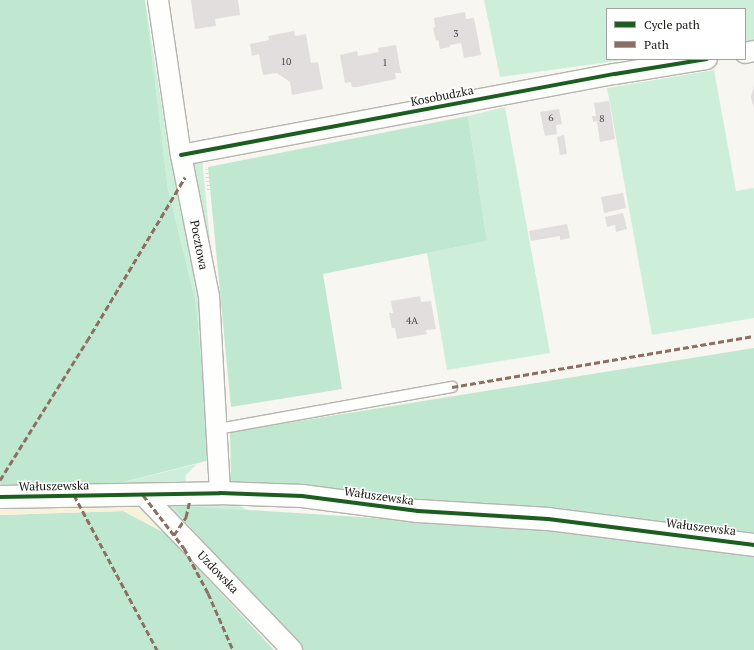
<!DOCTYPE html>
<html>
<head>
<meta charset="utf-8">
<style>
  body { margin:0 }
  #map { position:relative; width:754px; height:650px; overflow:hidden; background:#f8f6f0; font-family:"PT Serif",serif }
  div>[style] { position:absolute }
  .green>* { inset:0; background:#cdefda }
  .forest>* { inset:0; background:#c0e8d1 }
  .sand>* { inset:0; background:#f8f2db }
  .building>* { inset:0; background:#e1dedd }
  .path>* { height:2.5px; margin-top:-1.25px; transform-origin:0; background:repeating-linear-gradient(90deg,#d7d6d4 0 1px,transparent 0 4px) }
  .roads { filter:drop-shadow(1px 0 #b5b4b0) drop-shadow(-1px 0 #b5b4b0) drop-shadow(0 1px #b5b4b0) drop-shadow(0 -1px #b5b4b0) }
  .service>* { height:10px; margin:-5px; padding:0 5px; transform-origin:5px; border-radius:5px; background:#fefefd }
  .minor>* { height:20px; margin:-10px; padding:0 10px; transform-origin:10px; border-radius:10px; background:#fefefd }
  .tertiary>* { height:22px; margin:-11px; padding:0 11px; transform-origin:11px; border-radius:11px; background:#fefefd }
  .quiet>* { height:3px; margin-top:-1.5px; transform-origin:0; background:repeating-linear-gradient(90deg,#8d6e63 0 6px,transparent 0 9px) }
  .cycleway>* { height:4px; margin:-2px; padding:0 2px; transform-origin:2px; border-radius:2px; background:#1b5e20 }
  span { translate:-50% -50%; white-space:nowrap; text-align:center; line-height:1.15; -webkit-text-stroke:3px #fff; paint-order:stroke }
  .number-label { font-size:10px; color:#4b4946 }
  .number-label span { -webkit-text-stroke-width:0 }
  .street-label { font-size:12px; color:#181612 }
  .legend { position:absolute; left:606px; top:8px; width:140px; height:52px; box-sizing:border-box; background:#fff; border:1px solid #a3a2a0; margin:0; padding:5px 7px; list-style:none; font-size:12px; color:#181612 }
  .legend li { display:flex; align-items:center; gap:8px; height:20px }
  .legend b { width:20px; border:1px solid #a3a2a0 }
</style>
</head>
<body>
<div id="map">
  <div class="green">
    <div style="clip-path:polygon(145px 0,169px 151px,187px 224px,203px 305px,210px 460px,196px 303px,168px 189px)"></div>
    <div style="clip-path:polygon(484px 0,754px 0,754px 41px,745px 43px,745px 9px,607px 9px,607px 59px,630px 59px,500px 77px)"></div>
    <div style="clip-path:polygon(714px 70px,736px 191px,754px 188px,754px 318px,652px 335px,607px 88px)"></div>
    <div style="clip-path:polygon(505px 107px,550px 353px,447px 370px,427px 253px,487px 241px,468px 116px)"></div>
    <div style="clip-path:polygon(202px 158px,213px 272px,192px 169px,194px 164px)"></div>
    <div style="clip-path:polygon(197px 464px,186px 475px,185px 485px,104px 487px)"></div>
    <div style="clip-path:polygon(232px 500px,247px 510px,171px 505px,243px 586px,168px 508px,167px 504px)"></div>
  </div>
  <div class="forest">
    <div style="clip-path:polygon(0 0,145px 0,168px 189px,196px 303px,210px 460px,104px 487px,0 485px)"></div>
    <div style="clip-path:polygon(468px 116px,487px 241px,323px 274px,342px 389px,231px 407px,208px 167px)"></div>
    <div style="clip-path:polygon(754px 348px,754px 537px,231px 483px,227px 477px,226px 473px,231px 472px,230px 432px)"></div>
    <div style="clip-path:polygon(171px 505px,544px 529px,754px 557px,754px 650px,300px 650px)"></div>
    <div style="clip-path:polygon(123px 511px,165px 533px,274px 650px,0 650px,0 515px)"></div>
  </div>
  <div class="sand">
    <div style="clip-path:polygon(0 502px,138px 504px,151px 515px,272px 647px,165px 533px,123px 511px,0 515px)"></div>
  </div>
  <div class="building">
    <div style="clip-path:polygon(191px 0,238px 0,240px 15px,215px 19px,216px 26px,195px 29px)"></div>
    <div style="clip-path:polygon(465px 12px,466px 19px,474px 18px,481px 55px,464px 58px,461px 43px,450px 45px,450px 47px,440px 49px,438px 40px,436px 41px,433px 28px,435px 27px,434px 18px)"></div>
    <div style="clip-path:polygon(294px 31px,295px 36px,306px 34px,311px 63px,318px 62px,323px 89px,292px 95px,290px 82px,277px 73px,263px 75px,259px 54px,252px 56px,250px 44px,269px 40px,268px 36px)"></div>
    <div style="clip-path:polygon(396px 45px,401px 73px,395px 73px,396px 79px,357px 87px,352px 87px,351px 82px,345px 83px,340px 55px,357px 51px,358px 56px,379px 52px,378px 48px)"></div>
    <div style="clip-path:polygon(754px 85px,754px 109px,751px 97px)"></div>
    <div style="clip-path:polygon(609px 101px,615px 139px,600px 142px,597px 121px,593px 122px,592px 116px,596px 116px,594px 103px)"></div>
    <div style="clip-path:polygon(559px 109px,562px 124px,556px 125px,557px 134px,545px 136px,540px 112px)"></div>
    <div style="clip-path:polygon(564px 135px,567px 154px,560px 155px,557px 137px)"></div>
    <div style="clip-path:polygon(623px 193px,626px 208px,604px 213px,601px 197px)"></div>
    <div style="clip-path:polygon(623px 213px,627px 229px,616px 232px,615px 225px,607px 227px,605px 217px)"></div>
    <div style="clip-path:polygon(567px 224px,570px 238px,560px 240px,560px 236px,531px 241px,529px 231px)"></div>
    <div style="clip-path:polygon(420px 296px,421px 302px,431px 301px,436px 329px,426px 330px,427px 334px,397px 339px,395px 328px,392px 328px,389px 313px,393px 313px,391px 301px)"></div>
  </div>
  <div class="path">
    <div style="left:207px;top:169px;width:21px;rotate:85deg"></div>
  </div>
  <div class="roads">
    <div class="service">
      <div style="left:218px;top:429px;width:238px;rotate:-10.2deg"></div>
    </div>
    <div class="minor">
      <div style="left:158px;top:0;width:157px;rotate:81.6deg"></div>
      <div style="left:181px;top:155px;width:144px;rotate:78.8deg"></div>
      <div style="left:209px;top:296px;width:197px;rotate:86.8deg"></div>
      <div style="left:745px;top:53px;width:9px;rotate:-13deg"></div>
      <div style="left:181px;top:155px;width:441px;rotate:-10.6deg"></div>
      <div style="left:615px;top:74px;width:93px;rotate:-9.3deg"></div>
      <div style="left:143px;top:495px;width:215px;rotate:46.1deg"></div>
    </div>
    <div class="tertiary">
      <div style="left:0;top:497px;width:220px;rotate:-1deg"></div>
      <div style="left:220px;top:493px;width:82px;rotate:2.1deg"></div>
      <div style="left:302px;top:496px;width:117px;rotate:7.4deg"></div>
      <div style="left:418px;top:511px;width:130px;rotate:3.5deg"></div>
      <div style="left:548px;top:519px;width:208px;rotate:7.2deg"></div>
    </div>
  </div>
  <div class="quiet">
    <div style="left:452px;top:387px;width:306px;rotate:-9.6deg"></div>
    <div style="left:0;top:480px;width:164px;rotate:-58deg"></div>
    <div style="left:87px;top:341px;width:191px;rotate:-59.1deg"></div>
    <div style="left:74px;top:495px;width:176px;rotate:61.8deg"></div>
    <div style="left:143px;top:495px;width:67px;rotate:52.3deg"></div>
    <div style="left:184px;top:548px;width:51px;rotate:61.9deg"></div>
    <div style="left:208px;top:593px;width:62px;rotate:66.3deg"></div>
    <div style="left:174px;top:535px;width:22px;rotate:-56deg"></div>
    <div style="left:186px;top:517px;width:17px;rotate:-77deg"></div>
  </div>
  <div class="cycleway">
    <div style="left:181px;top:155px;width:441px;rotate:-10.6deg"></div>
    <div style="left:615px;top:74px;width:93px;rotate:-9.3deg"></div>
    <div style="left:0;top:497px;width:220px;rotate:-1deg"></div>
    <div style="left:220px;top:493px;width:82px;rotate:2.1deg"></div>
    <div style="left:302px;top:496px;width:117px;rotate:7.4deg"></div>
    <div style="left:418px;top:511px;width:130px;rotate:3.5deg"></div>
    <div style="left:548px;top:519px;width:208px;rotate:7.2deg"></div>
  </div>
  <div class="number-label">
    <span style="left:456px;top:34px">3</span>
    <span style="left:286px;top:62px">10</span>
    <span style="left:385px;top:63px">1</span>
    <span style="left:551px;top:118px">6</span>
    <span style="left:602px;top:119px">8</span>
    <span style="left:412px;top:321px">4A</span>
  </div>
  <div class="street-label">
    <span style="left:442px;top:96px;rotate:-11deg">Kosobudzka</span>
    <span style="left:199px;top:245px;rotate:79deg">Pocztowa</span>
    <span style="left:54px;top:486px;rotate:-1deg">Wałuszewska</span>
    <span style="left:379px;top:496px;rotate:8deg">Wałuszewska</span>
    <span style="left:701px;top:527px;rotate:7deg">Wałuszewska</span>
    <span style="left:218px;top:572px;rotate:46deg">Uzdowska</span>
  </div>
  <ul class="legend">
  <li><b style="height:5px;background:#1b5e20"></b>Cycle path</li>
  <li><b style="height:5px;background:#8d6e63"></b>Path</li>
  </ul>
</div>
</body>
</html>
